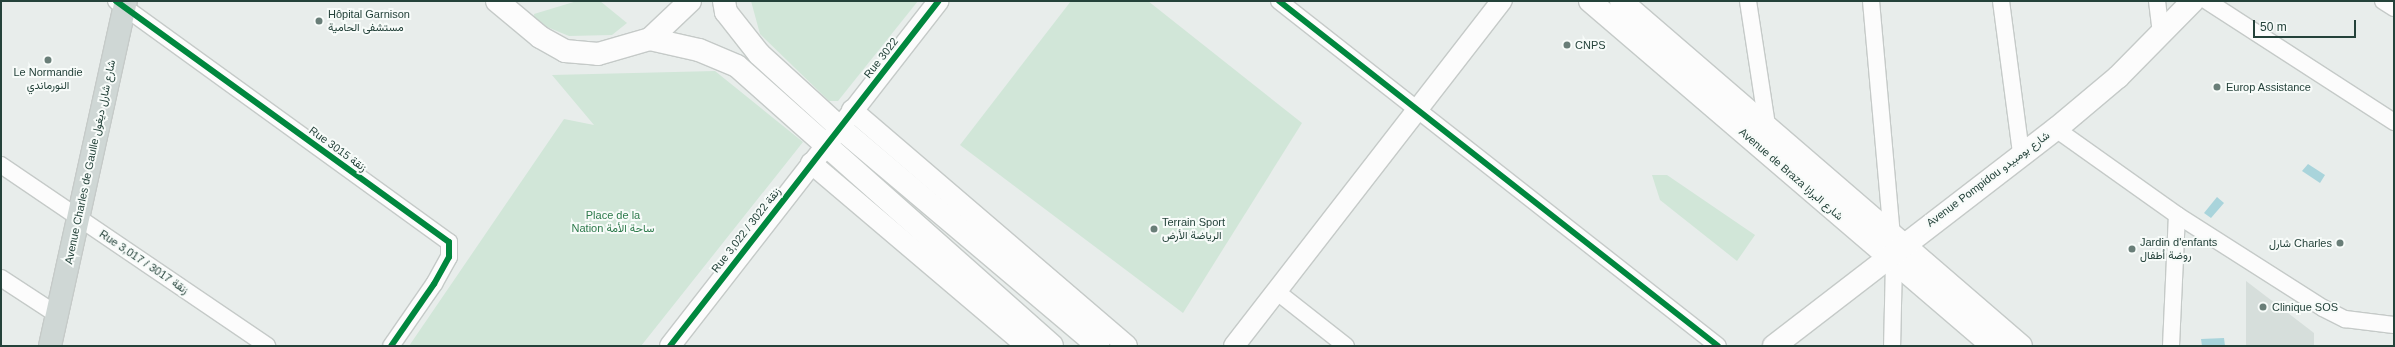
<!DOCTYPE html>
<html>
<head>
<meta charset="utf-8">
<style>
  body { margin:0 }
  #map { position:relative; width:2395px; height:347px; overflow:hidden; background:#e8edeb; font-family:Arial,Vazirmatn,sans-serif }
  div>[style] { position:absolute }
  .built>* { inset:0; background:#d6dedb }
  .green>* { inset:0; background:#d1e6d8 }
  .water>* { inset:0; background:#a9d4db }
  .roads { filter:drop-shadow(1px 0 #c5cac8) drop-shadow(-1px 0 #c5cac8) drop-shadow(0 1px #c5cac8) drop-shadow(0 -1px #c5cac8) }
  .minor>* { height:16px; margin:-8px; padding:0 8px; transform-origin:8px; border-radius:8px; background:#fcfcfc }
  .tertiary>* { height:20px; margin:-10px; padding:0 10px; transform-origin:10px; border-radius:10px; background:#fcfcfc }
  .secondary>* { height:22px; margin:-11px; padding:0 11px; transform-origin:11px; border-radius:11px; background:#fcfcfc }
  .primary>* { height:22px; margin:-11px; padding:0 11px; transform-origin:11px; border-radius:11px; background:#cfd7d5 }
  .cycleway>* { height:6px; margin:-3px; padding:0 3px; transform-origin:3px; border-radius:3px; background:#00873e }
  .dots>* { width:11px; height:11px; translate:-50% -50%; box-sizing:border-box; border:2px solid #f7fbf9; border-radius:50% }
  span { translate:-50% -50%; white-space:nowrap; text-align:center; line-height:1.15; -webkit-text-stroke:4px #f7fbf9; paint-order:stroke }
  .poi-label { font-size:11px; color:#24423a }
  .left { translate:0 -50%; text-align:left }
  .right { translate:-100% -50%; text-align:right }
  .street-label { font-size:11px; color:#24423a }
  .park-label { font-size:11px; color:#2d7a4b }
  .frame { position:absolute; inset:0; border:2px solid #24423a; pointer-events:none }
  .scale { position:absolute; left:2253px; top:20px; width:103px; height:18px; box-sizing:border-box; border:2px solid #24423a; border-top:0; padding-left:5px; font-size:12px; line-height:14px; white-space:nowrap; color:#24423a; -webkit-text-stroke:3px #f7fbf9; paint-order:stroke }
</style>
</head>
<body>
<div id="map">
  <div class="built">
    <div style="clip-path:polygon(2246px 281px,2314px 333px,2314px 346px,2246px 346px)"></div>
  </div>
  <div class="green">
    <div style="clip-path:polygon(577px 1px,600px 1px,627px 23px,612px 35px,569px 36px,535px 22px,534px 14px)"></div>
    <div style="clip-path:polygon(751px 1px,918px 1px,838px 101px,829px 101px,760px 34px)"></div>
    <div style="clip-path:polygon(1071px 1px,1148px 1px,1302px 123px,1183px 313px,960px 145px)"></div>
    <div style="clip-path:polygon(715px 71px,803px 142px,641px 346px,409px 346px,564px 119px,594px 125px,552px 75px)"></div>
    <div style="clip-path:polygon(1652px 175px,1667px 175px,1755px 235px,1737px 261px,1660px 200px)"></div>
  </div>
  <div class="water">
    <div style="clip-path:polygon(2308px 164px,2325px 175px,2320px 183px,2302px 171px)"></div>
    <div style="clip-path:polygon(2217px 197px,2224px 203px,2211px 218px,2204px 213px)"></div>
    <div style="clip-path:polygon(2224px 338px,2225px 346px,2202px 346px,2201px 339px)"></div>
  </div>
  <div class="roads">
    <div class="minor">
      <div style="left:116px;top:1px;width:411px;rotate:35.9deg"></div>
      <div style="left:449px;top:242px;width:15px;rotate:90deg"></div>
      <div style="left:449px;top:257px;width:31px;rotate:119deg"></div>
      <div style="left:434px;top:284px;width:75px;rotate:124.7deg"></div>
      <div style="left:1279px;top:1px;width:558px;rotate:38.16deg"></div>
      <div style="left:1748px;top:1px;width:125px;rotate:81.3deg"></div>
      <div style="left:1871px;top:1px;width:261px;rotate:84.9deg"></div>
      <div style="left:1894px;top:261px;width:85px;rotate:91.3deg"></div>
      <div style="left:2001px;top:1px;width:153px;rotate:82.5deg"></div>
      <div style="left:2157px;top:1px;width:33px;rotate:83deg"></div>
      <div style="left:2207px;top:1px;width:223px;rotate:32.9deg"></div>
      <div style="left:2383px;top:1px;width:13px;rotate:32deg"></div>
      <div style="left:2056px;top:129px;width:148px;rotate:35.4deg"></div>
      <div style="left:2177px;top:215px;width:173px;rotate:32.5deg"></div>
      <div style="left:2323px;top:308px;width:25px;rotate:27deg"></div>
      <div style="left:2345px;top:319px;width:49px;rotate:7deg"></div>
      <div style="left:1px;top:165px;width:322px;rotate:34.2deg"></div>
      <div style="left:1px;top:278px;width:69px;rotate:33.2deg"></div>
      <div style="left:1276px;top:291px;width:89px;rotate:38.2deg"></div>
      <div style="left:2171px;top:346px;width:131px;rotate:-87.4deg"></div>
    </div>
    <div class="tertiary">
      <div style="left:852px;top:110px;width:362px;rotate:40.6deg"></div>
      <div style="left:811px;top:163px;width:283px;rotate:40.3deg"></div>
      <div style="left:670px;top:346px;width:437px;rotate:-52.1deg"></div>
      <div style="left:1234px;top:346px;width:437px;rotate:-52.2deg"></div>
    </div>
    <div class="secondary">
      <div style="left:497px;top:1px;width:56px;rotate:39.9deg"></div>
      <div style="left:540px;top:37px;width:29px;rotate:29deg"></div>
      <div style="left:565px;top:51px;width:33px;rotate:5deg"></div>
      <div style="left:598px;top:54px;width:54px;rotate:-16.1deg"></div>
      <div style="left:650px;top:39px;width:55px;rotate:-43.5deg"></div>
      <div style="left:724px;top:1px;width:11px;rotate:80deg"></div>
      <div style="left:726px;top:12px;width:53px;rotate:51.8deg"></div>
      <div style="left:759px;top:54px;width:107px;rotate:42.3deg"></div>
      <div style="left:838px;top:126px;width:341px;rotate:40.2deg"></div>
      <div style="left:1590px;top:1px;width:531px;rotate:40.57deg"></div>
      <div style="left:1621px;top:1px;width:528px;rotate:40.78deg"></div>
      <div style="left:650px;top:39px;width:50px;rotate:12.7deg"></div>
      <div style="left:699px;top:50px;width:41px;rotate:22.8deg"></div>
      <div style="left:737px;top:66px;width:421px;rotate:41.6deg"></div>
      <div style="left:1774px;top:346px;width:356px;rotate:-37.6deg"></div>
      <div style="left:2056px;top:129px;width:81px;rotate:-40deg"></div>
      <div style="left:2118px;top:77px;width:107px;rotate:-45.4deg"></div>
    </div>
    <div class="primary">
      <div style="left:50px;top:346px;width:353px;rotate:-77.6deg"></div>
    </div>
  </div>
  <div class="cycleway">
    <div style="left:116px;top:1px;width:411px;rotate:35.9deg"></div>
    <div style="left:449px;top:242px;width:15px;rotate:90deg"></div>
    <div style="left:449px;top:257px;width:31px;rotate:119deg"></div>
    <div style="left:434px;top:284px;width:75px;rotate:124.7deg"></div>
    <div style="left:1279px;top:1px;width:558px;rotate:38.16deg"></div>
    <div style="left:670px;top:346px;width:437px;rotate:-52.1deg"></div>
  </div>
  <div class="dots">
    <div style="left:319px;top:21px;background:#697e78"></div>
    <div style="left:1567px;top:45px;background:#697e78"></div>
    <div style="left:48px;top:60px;background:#697e78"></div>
    <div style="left:2217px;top:87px;background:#697e78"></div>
    <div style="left:1154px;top:229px;background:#697e78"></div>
    <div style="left:2340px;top:243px;background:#697e78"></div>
    <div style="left:2132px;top:249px;background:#697e78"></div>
    <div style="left:2263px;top:307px;background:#697e78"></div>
  </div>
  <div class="poi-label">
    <span class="left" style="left:328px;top:21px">Hôpital Garnison<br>مستشفى الحامية</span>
    <span class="left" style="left:1575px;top:45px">CNPS</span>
    <span style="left:48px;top:79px">Le Normandie<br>النورماندي</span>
    <span class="left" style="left:2226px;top:87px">Europ Assistance</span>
    <span class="left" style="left:1162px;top:229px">Terrain Sport<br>الرياضة الأرض</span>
    <span class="left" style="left:2140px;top:249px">Jardin d'enfants<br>روضة أطفال</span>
    <span class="right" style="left:2332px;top:243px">شارل Charles</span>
    <span class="left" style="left:2272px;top:307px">Clinique SOS</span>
  </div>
  <div class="street-label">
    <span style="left:881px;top:58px;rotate:-52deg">Rue 3022</span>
    <span style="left:338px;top:149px;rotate:36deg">Rue 3015 زنقة</span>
    <span style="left:90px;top:162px;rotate:-78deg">Avenue Charles de Gaulle شارع شارل ديغول</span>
    <span style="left:1791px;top:174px;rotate:41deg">Avenue de Braza شارع البرازا</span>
    <span style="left:1988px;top:179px;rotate:-37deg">Avenue Pompidou شارع بومبيدو</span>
    <span style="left:746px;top:230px;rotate:-52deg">Rue 3,022 / زنقة 3022</span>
    <span style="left:144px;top:262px;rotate:34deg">Rue 3,017 / زنقة 3017</span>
  </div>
  <div class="park-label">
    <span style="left:613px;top:222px">Place de la<br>Nation ساحة الأمة</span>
  </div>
  <div class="frame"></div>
  <div class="scale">50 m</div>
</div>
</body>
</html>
